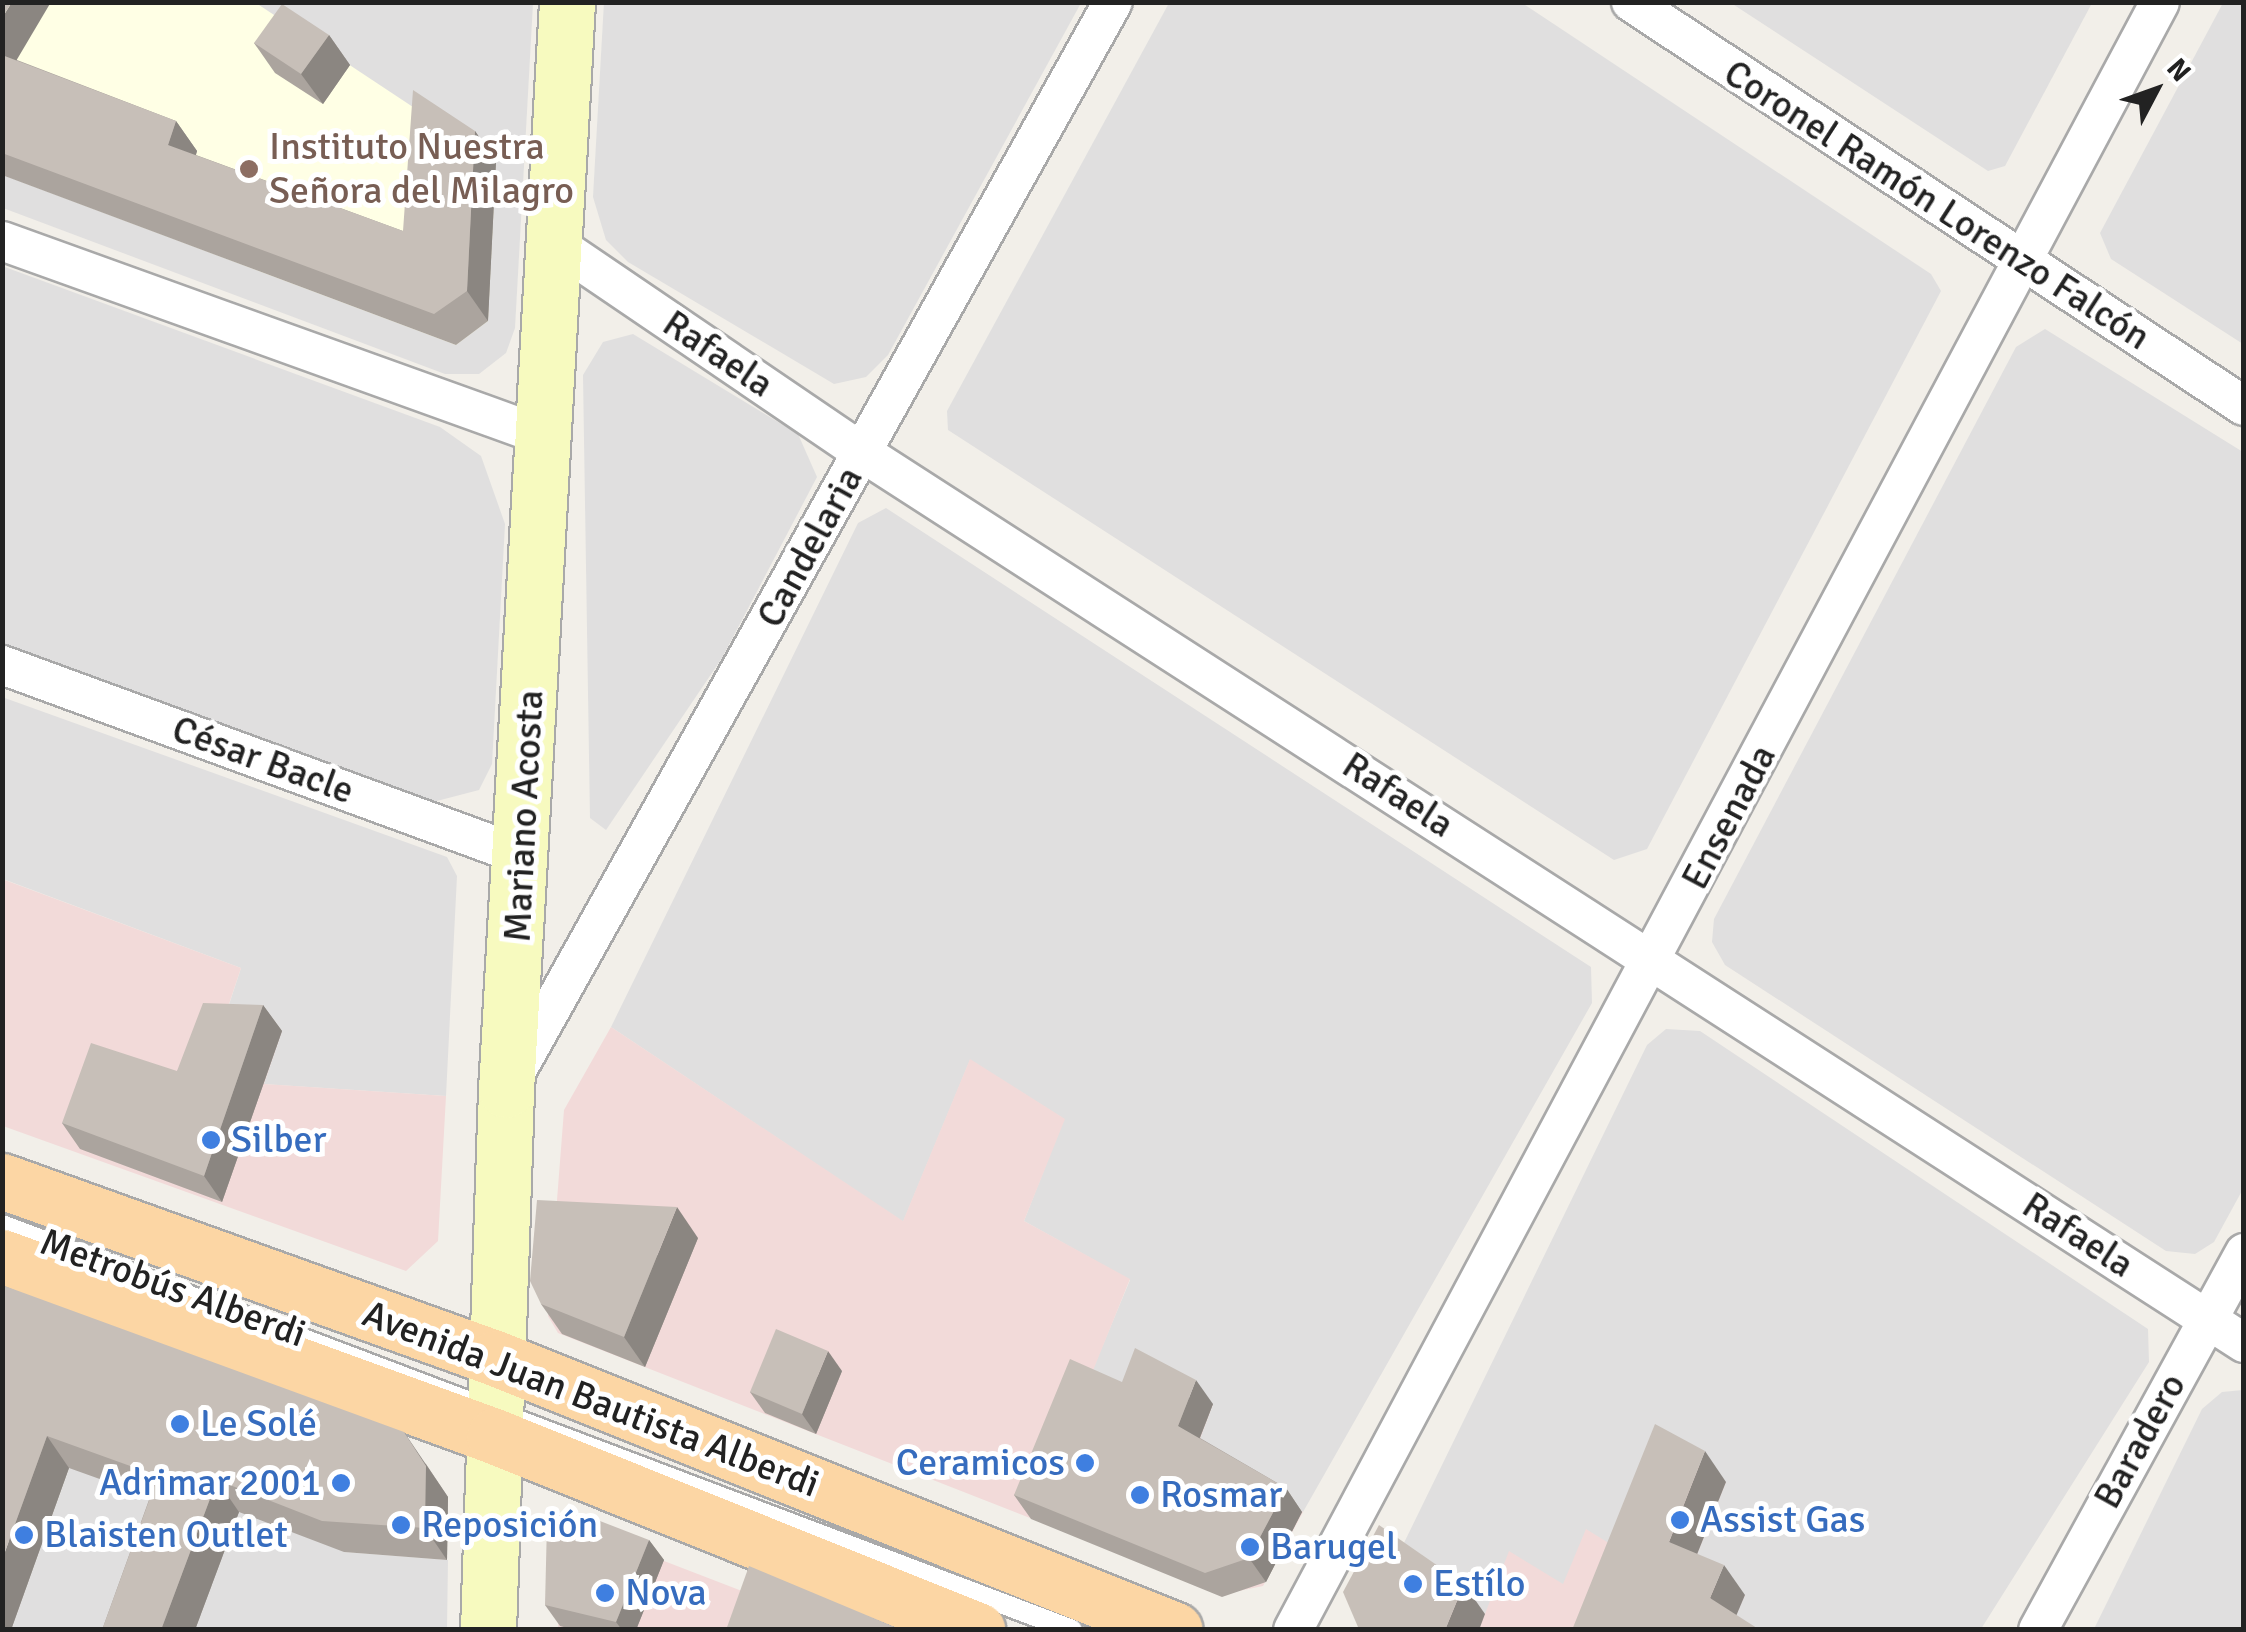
<!DOCTYPE html>
<html>
<head>
<meta charset="utf-8">
<style>
  body { margin:0 }
  #map { position:relative; width:2246px; height:1632px; overflow:hidden; background:#f2efe9; font-family:Signika,sans-serif }
  div>[style] { position:absolute }
  .residential>* { inset:0; background:#e0dfdf }
  .commercial>* { inset:0; background:#f2dad9 }
  .education>* { inset:0; background:#ffffe5 }
  .roads { filter:drop-shadow(2px 0 #a9a9a9) drop-shadow(-2px 0 #a9a9a9) drop-shadow(0 2px #a9a9a9) drop-shadow(0 -2px #a9a9a9) }
  .lane>* { height:20px; margin:-10px; padding:0 10px; transform-origin:10px; border-radius:10px; background:#fff }
  .street>* { height:38px; margin:-19px; padding:0 19px; transform-origin:19px; border-radius:19px; background:#fff }
  .secondary>* { height:55px; margin:-27.5px; padding:0 27.5px; transform-origin:27.5px; border-radius:27.5px; background:#f7fabf }
  .primary>* { height:55px; margin:-27.5px; padding:0 27.5px; transform-origin:27.5px; border-radius:27.5px; background:#fcd6a4 }
  .wall>* { inset:0; background:#aba49e }
  .shaded-wall>* { inset:0; background:#8b8681 }
  .building>* { inset:0; background:#c7bfb8 }
  .dots>* { width:28px; height:28px; translate:-50% -50%; box-sizing:border-box; border:5px solid #fff; border-radius:50% }
  span { translate:-50% -50%; white-space:nowrap; text-align:center; line-height:1.15; -webkit-text-stroke:10px #fff; paint-order:stroke }
  .education-label { font-size:38px; color:#785e54 }
  .left { translate:0 -50%; text-align:left }
  .street-label { font-size:38px; color:#222 }
  .shop-label { font-size:38px; color:#366cbe }
  .right { translate:-100% -50%; text-align:right }
  .frame { position:absolute; inset:0; border:5px solid #222; pointer-events:none }
  .north { position:absolute; left:2106px; top:40px; width:100px; height:100px; -webkit-text-stroke:8px #fff; paint-order:stroke; rotate:49deg; font-size:28px; font-weight:700; line-height:40px; text-align:center; color:#222 }
  .north::after { content:''; display:block; margin:auto; width:35px; height:45px; background:#222; clip-path:polygon(50% 0,100% 100%,50% 72%,0 100%) }
</style>
</head>
<body>
<div id="map">
  <div class="residential">
    <div style="clip-path:polygon(604px 2px,1081px 2px,1081px 3px,888px 355px,866px 377px,834px 384px,628px 262px,606px 240px,593px 197px)"></div>
    <div style="clip-path:polygon(2px 3px,533px 3px,515px 328px,506px 353px,479px 374px,445px 374px,3px 208px)"></div>
    <div style="clip-path:polygon(1169px 3px,1522px 3px,1931px 274px,1941px 291px,1647px 849px,1614px 860px,948px 430px,947px 411px)"></div>
    <div style="clip-path:polygon(1731px 3px,2092px 3px,2005px 166px,1988px 171px)"></div>
    <div style="clip-path:polygon(2223px 3px,2243px 3px,2243px 344px,2111px 259px,2100px 233px)"></div>
    <div style="clip-path:polygon(2px 266px,440px 427px,481px 456px,505px 524px,492px 764px,479px 790px,433px 802px,3px 643px)"></div>
    <div style="clip-path:polygon(2045px 329px,2243px 452px,2243px 1189px,2214px 1242px,2195px 1254px,2166px 1251px,1725px 965px,1712px 942px,1714px 919px,2016px 347px)"></div>
    <div style="clip-path:polygon(633px 334px,798px 434px,817px 477px,722px 658px,606px 830px,590px 818px,583px 375px,603px 342px)"></div>
    <div style="clip-path:polygon(886px 508px,1591px 967px,1592px 1003px,1303px 1512px,1195px 1450px,1213px 1405px,1139px 1406px,1087px 1383px,1130px 1280px,1024px 1221px,1064px 1119px,970px 1060px,903px 1222px,611px 1027px,858px 523px)"></div>
    <div style="clip-path:polygon(2px 697px,447px 857px,457px 876px,446px 1096px,263px 1084px,221px 1029px,241px 968px,3px 879px)"></div>
    <div style="clip-path:polygon(1666px 1029px,1700px 1031px,2148px 1329px,2149px 1362px,1981px 1629px,1730px 1629px,1634px 1559px,1485px 1614px,1400px 1551px,1647px 1045px)"></div>
    <div style="clip-path:polygon(2243px 1390px,2243px 1629px,2094px 1629px,2202px 1409px,2222px 1392px)"></div>
    <div style="clip-path:polygon(79px 1441px,180px 1507px,136px 1629px,11px 1630px)"></div>
    <div style="clip-path:polygon(262px 1450px,344px 1552px,448px 1560px,447px 1629px,195px 1630px)"></div>
  </div>
  <div class="commercial">
    <div style="clip-path:polygon(2px 879px,241px 968px,221px 1028px,282px 1031px,264px 1084px,446px 1096px,438px 1241px,406px 1271px,3px 1126px)"></div>
    <div style="clip-path:polygon(611px 1027px,903px 1221px,970px 1059px,1065px 1119px,1024px 1221px,1130px 1279px,1088px 1383px,1213px 1404px,1196px 1450px,1303px 1512px,1263px 1586px,1224px 1594px,558px 1333px,548px 1316px,564px 1110px)"></div>
    <div style="clip-path:polygon(1676px 1454px,1726px 1482px,1690px 1572px,1745px 1595px,1730px 1629px,1367px 1630px,1401px 1555px,1485px 1614px,1509px 1551px,1563px 1584px,1586px 1529px,1633px 1558px)"></div>
    <div style="clip-path:polygon(581px 1529px,841px 1629px,558px 1630px,561px 1542px)"></div>
  </div>
  <div class="education">
    <div style="clip-path:polygon(2px 3px,256px 3px,496px 162px,488px 321px,456px 345px,3px 175px)"></div>
  </div>
  <div class="roads">
    <div class="lane">
      <div style="left:2px;top:1225px;width:1144px;rotate:20.73deg"></div>
    </div>
    <div class="street">
      <div style="left:1631px;top:2px;width:734px;rotate:33.39deg"></div>
      <div style="left:2px;top:241px;width:576px;rotate:19.79deg"></div>
      <div style="left:554px;top:243px;width:374px;rotate:34.2deg"></div>
      <div style="left:863px;top:453px;width:1643px;rotate:32.8deg"></div>
      <div style="left:2px;top:665px;width:555px;rotate:20.13deg"></div>
      <div style="left:512px;top:1079px;width:1233px;rotate:-60.84deg"></div>
      <div style="left:1293px;top:1630px;width:1844px;rotate:-61.96deg"></div>
      <div style="left:2038px;top:1630px;width:430px;rotate:-61.3deg"></div>
    </div>
    <div class="secondary">
      <div style="left:488px;top:1630px;width:540px;rotate:-88.09deg"></div>
      <div style="left:506px;top:1090px;width:1090px;rotate:-86.79deg"></div>
    </div>
    <div class="primary">
      <div style="left:2px;top:1181px;width:524px;rotate:19.75deg"></div>
      <div style="left:495px;top:1358px;width:732px;rotate:21.8deg"></div>
      <div style="left:2px;top:1257px;width:524px;rotate:19.99deg"></div>
      <div style="left:494px;top:1436px;width:521px;rotate:21.88deg"></div>
    </div>
  </div>
  <div class="wall">
    <div style="clip-path:polygon(2px 2px,17px 60px,176px 121px,197px 151px,196px 155px,403px 231px,475px 131px,496px 162px,488px 321px,456px 345px,2px 175px)"></div>
    <div style="clip-path:polygon(329px 35px,350px 65px,323px 104px,275px 73px,254px 43px)"></div>
    <div style="clip-path:polygon(263px 1005px,282px 1031px,222px 1202px,80px 1149px,62px 1123px,177px 1071px)"></div>
    <div style="clip-path:polygon(698px 1238px,645px 1367px,562px 1334px,541px 1304px)"></div>
    <div style="clip-path:polygon(2px 1285px,426px 1464px,448px 1497px,447px 1560px,344px 1552px,239px 1512px,195px 1630px,102px 1630px,150px 1497px,69px 1468px,11px 1630px)"></div>
    <div style="clip-path:polygon(842px 1371px,816px 1434px,765px 1413px,750px 1392px)"></div>
    <div style="clip-path:polygon(1122px 1382px,1213px 1404px,1200px 1438px,1286px 1488px,1302px 1512px,1266px 1582px,1222px 1597px,1031px 1519px,1014px 1495px)"></div>
    <div style="clip-path:polygon(649px 1540px,664px 1560px,636px 1630px,575px 1630px,560px 1626px,545px 1605px)"></div>
  </div>
  <div class="shaded-wall">
    <div style="clip-path:polygon(12px 2px,51px 2px,6px 78px,2px 74px,2px 18px)"></div>
    <div style="clip-path:polygon(329px 35px,350px 65px,323px 104px,301px 74px)"></div>
    <div style="clip-path:polygon(176px 121px,197px 151px,189px 175px,168px 145px)"></div>
    <div style="clip-path:polygon(475px 131px,496px 162px,488px 321px,467px 291px)"></div>
    <div style="clip-path:polygon(263px 1005px,282px 1031px,222px 1202px,204px 1176px)"></div>
    <div style="clip-path:polygon(677px 1207px,698px 1238px,645px 1367px,624px 1337px)"></div>
    <div style="clip-path:polygon(828px 1351px,842px 1371px,816px 1434px,802px 1414px)"></div>
    <div style="clip-path:polygon(1196px 1380px,1213px 1404px,1195px 1450px,1178px 1426px)"></div>
    <div style="clip-path:polygon(404px 1432px,448px 1497px,447px 1560px,425px 1528px)"></div>
    <div style="clip-path:polygon(47px 1436px,69px 1468px,11px 1630px,2px 1630px,2px 1560px)"></div>
    <div style="clip-path:polygon(1705px 1451px,1726px 1482px,1690px 1572px,1669px 1542px)"></div>
    <div style="clip-path:polygon(217px 1480px,239px 1512px,195px 1630px,161px 1630px)"></div>
    <div style="clip-path:polygon(1286px 1488px,1302px 1512px,1266px 1582px,1249px 1558px)"></div>
    <div style="clip-path:polygon(649px 1540px,664px 1560px,636px 1630px,622px 1630px,616px 1622px)"></div>
    <div style="clip-path:polygon(1724px 1565px,1745px 1595px,1731px 1628px,1710px 1598px)"></div>
    <div style="clip-path:polygon(1464px 1584px,1485px 1614px,1479px 1630px,1445px 1630px)"></div>
  </div>
  <div class="building">
    <div style="clip-path:polygon(2px 2px,12px 2px,2px 18px)"></div>
    <div style="clip-path:polygon(282px 4px,329px 35px,301px 74px,254px 43px)"></div>
    <div style="clip-path:polygon(2px 55px,176px 121px,168px 145px,403px 231px,413px 90px,475px 131px,467px 291px,434px 314px,2px 153px)"></div>
    <div style="clip-path:polygon(203px 1003px,263px 1005px,204px 1176px,62px 1123px,91px 1043px,177px 1071px)"></div>
    <div style="clip-path:polygon(537px 1200px,677px 1207px,624px 1337px,541px 1304px,530px 1281px)"></div>
    <div style="clip-path:polygon(2px 1285px,404px 1432px,426px 1466px,425px 1528px,322px 1521px,217px 1480px,161px 1630px,102px 1630px,158px 1476px,47px 1436px,2px 1560px)"></div>
    <div style="clip-path:polygon(776px 1329px,828px 1351px,802px 1414px,750px 1392px)"></div>
    <div style="clip-path:polygon(1135px 1348px,1196px 1380px,1178px 1426px,1286px 1488px,1249px 1558px,1205px 1573px,1014px 1495px,1070px 1359px,1122px 1382px)"></div>
    <div style="clip-path:polygon(1655px 1424px,1705px 1451px,1669px 1542px,1724px 1565px,1710px 1598px,1760px 1630px,1572px 1630px)"></div>
    <div style="clip-path:polygon(569px 1509px,649px 1540px,616px 1622px,545px 1605px,547px 1523px)"></div>
    <div style="clip-path:polygon(1379px 1525px,1464px 1584px,1445px 1630px,1365px 1630px,1358px 1627px,1343px 1592px)"></div>
    <div style="clip-path:polygon(749px 1566px,902px 1630px,726px 1630px)"></div>
  </div>
  <div class="dots">
    <div style="left:249px;top:169px;background:#8d6e63"></div>
    <div style="left:211px;top:1140px;background:#3f7fe0"></div>
    <div style="left:180px;top:1424px;background:#3f7fe0"></div>
    <div style="left:1085px;top:1463px;background:#3f7fe0"></div>
    <div style="left:341px;top:1483px;background:#3f7fe0"></div>
    <div style="left:1140px;top:1495px;background:#3f7fe0"></div>
    <div style="left:1680px;top:1520px;background:#3f7fe0"></div>
    <div style="left:401px;top:1525px;background:#3f7fe0"></div>
    <div style="left:24px;top:1535px;background:#3f7fe0"></div>
    <div style="left:1250px;top:1547px;background:#3f7fe0"></div>
    <div style="left:1413px;top:1584px;background:#3f7fe0"></div>
    <div style="left:605px;top:1593px;background:#3f7fe0"></div>
  </div>
  <div class="education-label">
    <span class="left" style="left:269px;top:169px">Instituto Nuestra<br>Señora del Milagro</span>
  </div>
  <div class="street-label">
    <span style="left:1937px;top:205px;rotate:33deg">Coronel Ramón Lorenzo Falcón</span>
    <span style="left:718px;top:354px;rotate:34deg">Rafaela</span>
    <span style="left:810px;top:547px;rotate:-61deg">Candelaria</span>
    <span style="left:263px;top:760px;rotate:20deg">César Bacle</span>
    <span style="left:1398px;top:795px;rotate:33deg">Rafaela</span>
    <span style="left:524px;top:816px;rotate:-87deg">Mariano Acosta</span>
    <span style="left:1729px;top:817px;rotate:-62deg">Ensenada</span>
    <span style="left:2078px;top:1235px;rotate:33deg">Rafaela</span>
    <span style="left:173px;top:1288px;rotate:20deg">Metrobús Alberdi</span>
    <span style="left:591px;top:1399px;rotate:21deg">Avenida Juan Bautista Alberdi</span>
    <span style="left:2140px;top:1441px;rotate:-61deg">Baradero</span>
  </div>
  <div class="shop-label">
    <span class="left" style="left:231px;top:1140px">Silber</span>
    <span class="left" style="left:200px;top:1424px">Le Solé</span>
    <span class="right" style="left:1065px;top:1463px">Ceramicos</span>
    <span class="right" style="left:321px;top:1483px">Adrimar 2001</span>
    <span class="left" style="left:1160px;top:1495px">Rosmar</span>
    <span class="left" style="left:1700px;top:1520px">Assist Gas</span>
    <span class="left" style="left:421px;top:1525px">Reposición</span>
    <span class="left" style="left:44px;top:1535px">Blaisten Outlet</span>
    <span class="left" style="left:1270px;top:1547px">Barugel</span>
    <span class="left" style="left:1433px;top:1584px">Estílo</span>
    <span class="left" style="left:625px;top:1593px">Nova</span>
  </div>
  <div class="frame"></div>
  <div class="north">N</div>
</div>
</body>
</html>
